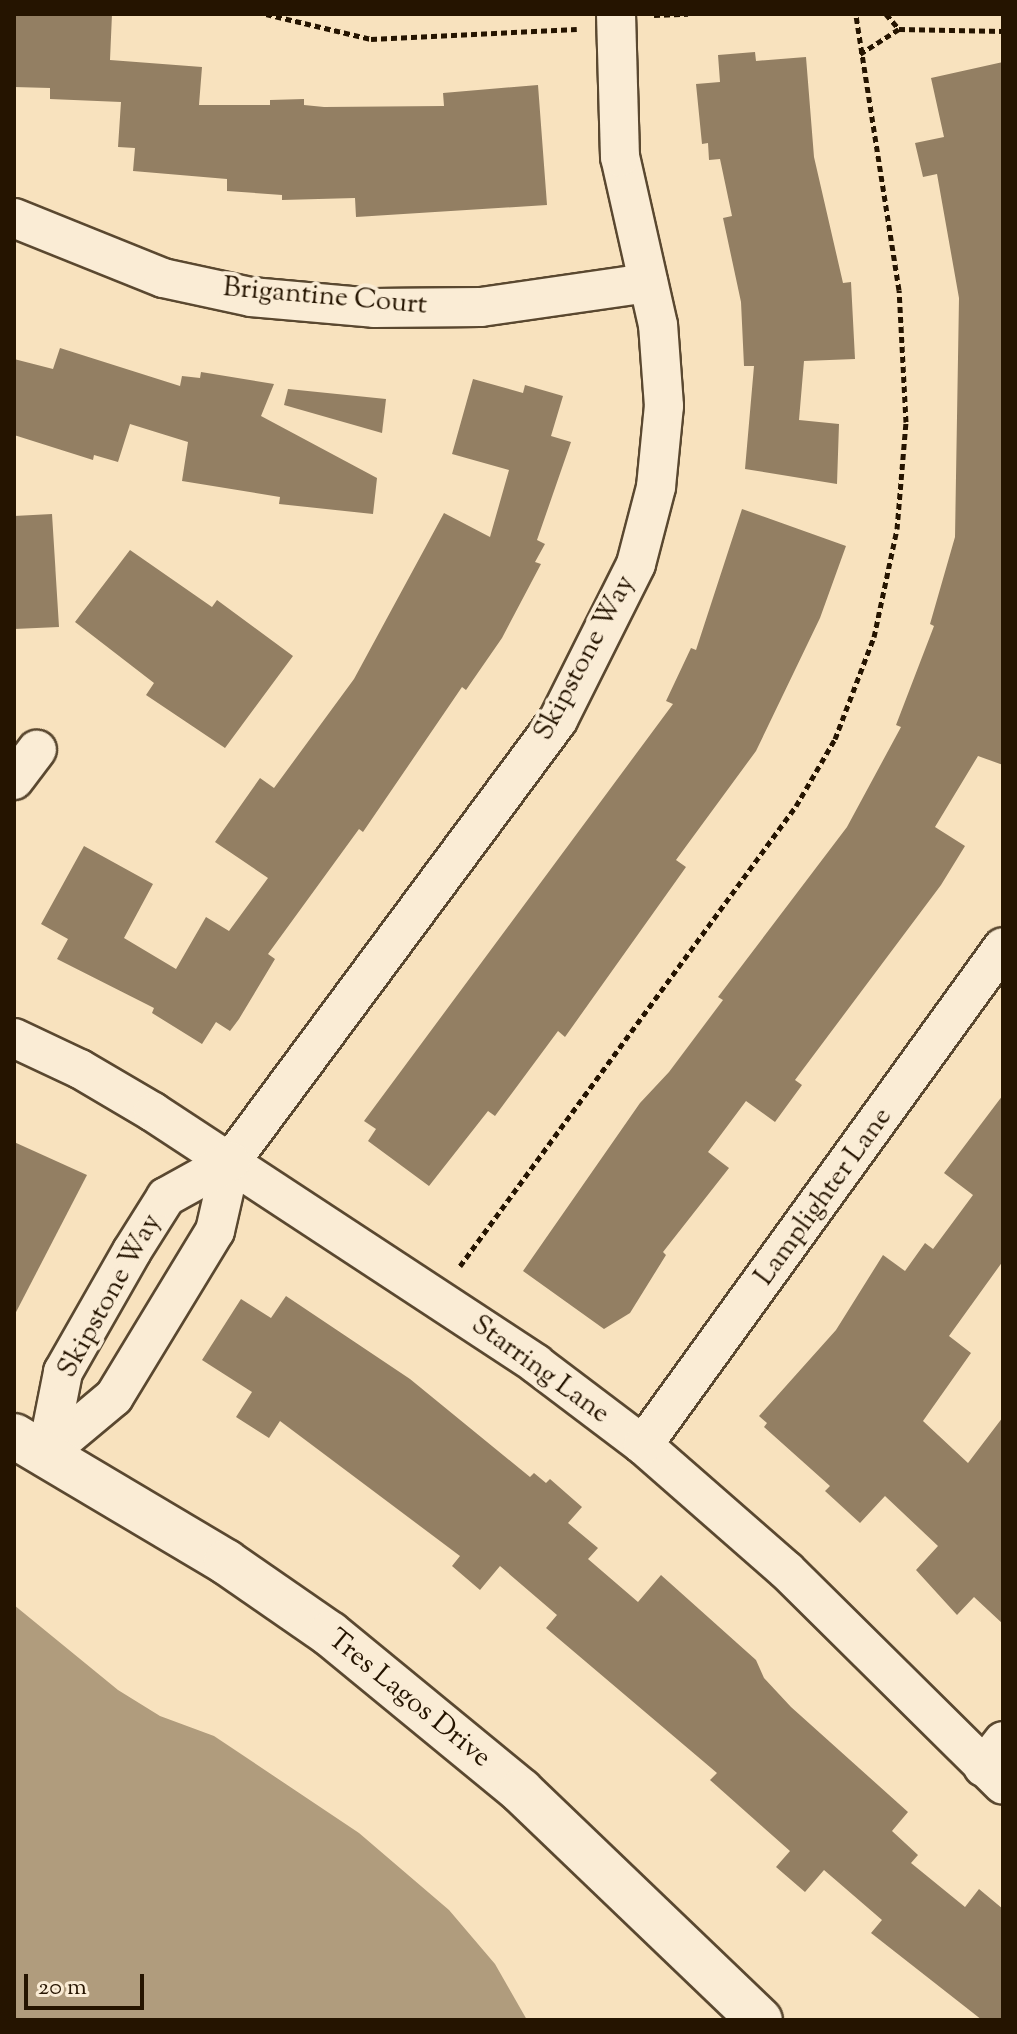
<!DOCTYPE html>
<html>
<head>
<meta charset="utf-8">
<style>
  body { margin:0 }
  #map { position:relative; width:1017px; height:2034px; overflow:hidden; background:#f8e2be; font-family:"Sorts Mill Goudy",serif }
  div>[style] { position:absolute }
  .water>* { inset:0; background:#b09c7d }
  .building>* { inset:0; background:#937f63 }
  .path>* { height:5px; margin-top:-2.5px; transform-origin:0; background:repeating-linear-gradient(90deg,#251400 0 6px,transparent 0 10px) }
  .roads { filter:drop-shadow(2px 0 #5a4830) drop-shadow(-2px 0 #5a4830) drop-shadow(0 2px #5a4830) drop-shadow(0 -2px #5a4830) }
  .street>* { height:38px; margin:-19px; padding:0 19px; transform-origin:19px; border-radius:19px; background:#faecd5 }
  .secondary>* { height:44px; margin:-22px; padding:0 22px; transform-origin:22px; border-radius:22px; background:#faecd5 }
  span { translate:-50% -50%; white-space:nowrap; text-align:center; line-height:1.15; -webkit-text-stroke:8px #faecd5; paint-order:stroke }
  .street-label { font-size:28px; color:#251400 }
  .frame { position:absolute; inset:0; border:16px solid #251400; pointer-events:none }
  .scale { position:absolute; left:24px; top:1974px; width:120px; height:36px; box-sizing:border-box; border:4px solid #251400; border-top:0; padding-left:10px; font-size:24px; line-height:28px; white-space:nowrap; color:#251400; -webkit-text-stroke:6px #faecd5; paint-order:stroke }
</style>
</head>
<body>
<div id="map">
  <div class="water">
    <div style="clip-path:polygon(14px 1605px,118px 1690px,160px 1716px,214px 1736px,359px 1833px,449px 1910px,495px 1964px,527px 2020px,14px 2020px)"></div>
  </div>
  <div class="building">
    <div style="clip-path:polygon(16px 14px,112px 14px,110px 60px,202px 67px,199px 105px,270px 105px,270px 100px,304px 99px,304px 105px,324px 107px,444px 106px,443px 93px,538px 85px,547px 205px,356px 217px,355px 198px,282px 200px,282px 195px,227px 191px,227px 179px,133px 171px,135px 148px,118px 147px,121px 102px,50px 99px,50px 88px,14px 87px)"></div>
    <div style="clip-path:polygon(755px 52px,756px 61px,806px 57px,814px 157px,843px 283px,851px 282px,855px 359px,804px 361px,799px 420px,839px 424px,837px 484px,745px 469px,754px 366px,744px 366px,741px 302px,723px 218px,732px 216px,720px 159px,709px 160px,708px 143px,702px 144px,696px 84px,720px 82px,718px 55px)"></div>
    <div style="clip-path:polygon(1003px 62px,1003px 765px,978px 756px,935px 827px,965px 846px,941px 885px,795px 1080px,802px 1085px,775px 1122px,746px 1101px,708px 1152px,729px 1168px,663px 1252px,666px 1255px,630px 1313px,604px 1329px,523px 1271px,640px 1103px,669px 1072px,723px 1000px,718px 997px,847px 827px,901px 727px,896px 725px,934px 626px,930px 624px,955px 537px,959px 298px,937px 174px,923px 177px,915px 143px,944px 137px,931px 78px)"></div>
    <div style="clip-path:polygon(60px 348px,180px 386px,182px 376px,200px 378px,201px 372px,274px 384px,261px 416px,377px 478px,373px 514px,279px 504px,280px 497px,182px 481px,188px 442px,130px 424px,118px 462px,94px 455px,93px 460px,14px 435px,14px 359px,53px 369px)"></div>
    <div style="clip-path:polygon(473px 379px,523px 393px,525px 385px,563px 396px,551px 436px,571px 442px,537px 540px,545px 544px,535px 562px,541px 564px,502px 638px,466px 690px,462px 687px,363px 832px,359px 829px,268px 954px,275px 959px,239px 1019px,230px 1031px,216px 1022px,202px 1044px,152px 1013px,154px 1008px,57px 959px,68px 939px,41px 924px,84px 846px,153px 884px,124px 938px,176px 969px,206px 917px,229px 931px,268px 878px,215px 842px,260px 778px,274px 788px,354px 679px,444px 513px,490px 537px,509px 470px,452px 454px)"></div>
    <div style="clip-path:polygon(288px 389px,386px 399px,382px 433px,284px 405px)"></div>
    <div style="clip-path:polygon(742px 509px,846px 546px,820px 618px,756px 751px,676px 860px,686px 867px,565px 1037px,558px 1031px,495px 1116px,488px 1111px,429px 1186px,368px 1141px,376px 1129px,364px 1121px,673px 704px,666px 701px,691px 648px,696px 650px)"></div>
    <div style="clip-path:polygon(52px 514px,59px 627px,14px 629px,14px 516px)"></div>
    <div style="clip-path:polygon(130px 550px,212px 607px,217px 600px,293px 656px,225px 748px,146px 695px,154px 683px,75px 622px)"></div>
    <div style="clip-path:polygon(1003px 1095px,1003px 1261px,949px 1336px,971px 1353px,923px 1421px,968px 1463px,1003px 1417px,1003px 1624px,974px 1597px,957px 1615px,916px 1570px,938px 1546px,885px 1496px,860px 1523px,825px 1491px,830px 1486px,764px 1427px,767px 1423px,759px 1416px,836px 1330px,883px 1255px,905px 1271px,925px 1243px,933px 1249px,973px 1195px,944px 1173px)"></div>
    <div style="clip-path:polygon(14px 1142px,87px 1175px,14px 1316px)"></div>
    <div style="clip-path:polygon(286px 1296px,410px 1379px,530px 1477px,534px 1473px,546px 1483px,550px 1479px,582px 1507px,568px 1523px,598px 1548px,588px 1559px,638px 1602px,661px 1575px,756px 1660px,764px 1678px,791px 1707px,908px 1812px,892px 1831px,918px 1855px,911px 1863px,965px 1907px,979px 1889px,1003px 1909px,1003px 2020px,982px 2020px,871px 1933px,882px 1920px,824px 1870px,805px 1892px,776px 1867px,790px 1851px,710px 1780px,717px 1773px,546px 1628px,557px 1615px,500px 1566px,480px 1590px,452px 1566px,460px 1556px,280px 1421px,269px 1438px,236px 1417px,252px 1392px,202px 1360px,241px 1299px,271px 1318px)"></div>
  </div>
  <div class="path">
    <div style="left:266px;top:14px;width:108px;rotate:13.4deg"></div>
    <div style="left:371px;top:39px;width:206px;rotate:-2.8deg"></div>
    <div style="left:886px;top:14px;width:20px;rotate:49deg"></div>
    <div style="left:654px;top:15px;width:34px;rotate:-2deg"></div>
    <div style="left:860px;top:54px;width:46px;rotate:-32.7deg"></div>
    <div style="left:899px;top:29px;width:104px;rotate:1.1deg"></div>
    <div style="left:460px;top:1266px;width:570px;rotate:-53.85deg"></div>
    <div style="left:796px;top:806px;width:78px;rotate:-59.8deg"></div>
    <div style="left:835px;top:739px;width:109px;rotate:-69.1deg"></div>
    <div style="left:874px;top:637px;width:110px;rotate:-78deg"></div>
    <div style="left:897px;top:529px;width:107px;rotate:-85.2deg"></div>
    <div style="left:906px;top:422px;width:132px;rotate:-93deg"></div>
    <div style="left:899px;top:290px;width:279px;rotate:-98.9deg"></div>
  </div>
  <div class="roads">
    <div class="street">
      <div style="left:14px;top:218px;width:161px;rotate:21.9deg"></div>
      <div style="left:163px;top:278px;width:90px;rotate:12.2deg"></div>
      <div style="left:251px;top:297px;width:123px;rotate:5.1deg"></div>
      <div style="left:374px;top:308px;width:107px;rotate:-0.5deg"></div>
      <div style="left:481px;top:307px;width:169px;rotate:-8.2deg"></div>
      <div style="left:14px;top:780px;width:38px;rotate:-53deg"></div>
      <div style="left:14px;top:1038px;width:73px;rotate:25.2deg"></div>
      <div style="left:80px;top:1069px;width:85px;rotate:30.5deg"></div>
      <div style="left:153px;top:1112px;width:458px;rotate:33.3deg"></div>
      <div style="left:536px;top:1364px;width:134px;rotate:37.1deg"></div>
      <div style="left:643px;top:1445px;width:190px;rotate:41.2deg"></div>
      <div style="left:786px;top:1570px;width:305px;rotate:44.7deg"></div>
      <div style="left:643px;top:1445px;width:614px;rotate:-54.14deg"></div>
      <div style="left:47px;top:1453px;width:87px;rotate:-39.9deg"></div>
      <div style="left:114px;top:1397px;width:194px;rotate:-58.7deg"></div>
      <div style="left:215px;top:1231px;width:72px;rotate:-77.1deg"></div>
      <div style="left:231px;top:1161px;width:549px;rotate:-53.44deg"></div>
      <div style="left:558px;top:720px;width:174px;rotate:-63.4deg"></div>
      <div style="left:636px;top:564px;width:80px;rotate:-75.4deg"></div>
      <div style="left:656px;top:487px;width:81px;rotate:-84.4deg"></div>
      <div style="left:664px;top:406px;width:81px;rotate:-94.2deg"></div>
      <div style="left:658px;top:325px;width:172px;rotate:-102.7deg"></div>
      <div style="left:620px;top:157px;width:143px;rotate:-91.6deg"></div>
      <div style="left:47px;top:1453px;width:83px;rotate:-78.8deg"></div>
      <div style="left:63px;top:1372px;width:139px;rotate:-60.3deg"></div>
      <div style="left:132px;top:1251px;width:64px;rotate:-57.8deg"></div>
      <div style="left:166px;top:1197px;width:74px;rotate:-29deg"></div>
      <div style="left:983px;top:1767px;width:33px;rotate:-52deg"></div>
    </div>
    <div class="secondary">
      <div style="left:14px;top:1436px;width:247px;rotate:30.7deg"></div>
      <div style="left:226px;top:1562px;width:126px;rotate:34.7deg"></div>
      <div style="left:330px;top:1634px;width:247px;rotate:39.4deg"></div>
      <div style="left:521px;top:1791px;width:331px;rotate:43.8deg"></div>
    </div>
  </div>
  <div class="street-label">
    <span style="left:325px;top:297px;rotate:5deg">Brigantine Court</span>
    <span style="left:585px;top:658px;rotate:-62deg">Skipstone Way</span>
    <span style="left:824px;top:1197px;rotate:-54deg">Lamplighter Lane</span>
    <span style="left:110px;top:1296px;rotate:-61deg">Skipstone Way</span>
    <span style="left:540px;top:1370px;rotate:36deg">Starring Lane</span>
    <span style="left:409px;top:1699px;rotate:39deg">Tres Lagos Drive</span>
  </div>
  <div class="frame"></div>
  <div class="scale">20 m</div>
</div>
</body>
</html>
